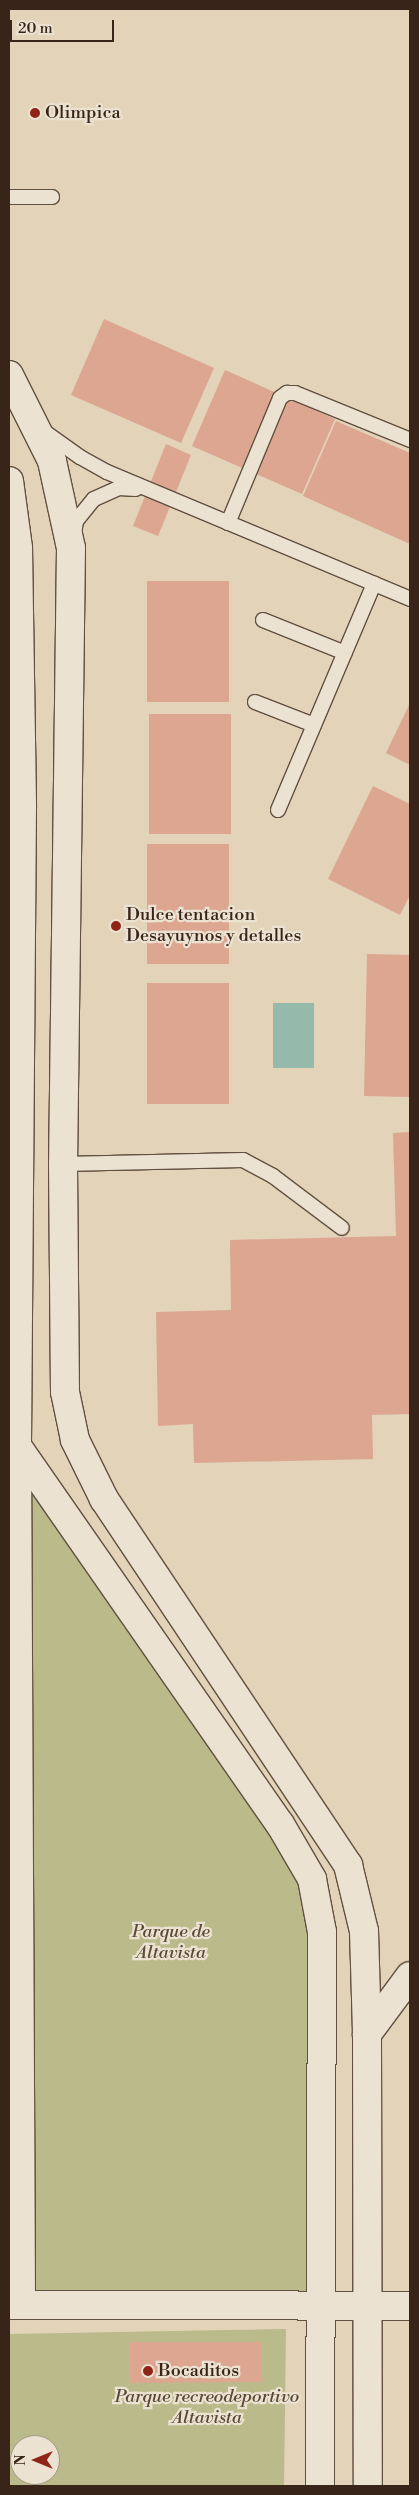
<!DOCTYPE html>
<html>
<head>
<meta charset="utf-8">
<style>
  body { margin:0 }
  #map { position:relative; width:419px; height:2495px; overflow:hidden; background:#e2d3b9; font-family:"Libre Bodoni",serif }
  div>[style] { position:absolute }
  .green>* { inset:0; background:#baba8a }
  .water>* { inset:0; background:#95b9ab }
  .building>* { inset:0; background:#dca691 }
  .roads { filter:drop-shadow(1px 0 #625040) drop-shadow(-1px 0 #625040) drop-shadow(0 1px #625040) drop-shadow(0 -1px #625040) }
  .service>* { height:14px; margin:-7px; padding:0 7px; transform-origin:7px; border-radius:7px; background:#ece2d2 }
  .minor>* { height:28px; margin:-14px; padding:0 14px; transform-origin:14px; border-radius:14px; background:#ece2d2 }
  .dots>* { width:14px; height:14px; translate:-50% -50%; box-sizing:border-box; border:2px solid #ece2d2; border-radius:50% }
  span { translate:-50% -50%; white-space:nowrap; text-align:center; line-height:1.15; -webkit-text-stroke:4.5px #ece2d2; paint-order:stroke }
  .poi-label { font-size:18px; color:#382418 }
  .left { translate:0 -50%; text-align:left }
  .park-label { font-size:18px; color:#584a34; font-style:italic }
  .frame { position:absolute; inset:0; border:10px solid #382418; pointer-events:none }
  .north { position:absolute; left:10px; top:2435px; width:50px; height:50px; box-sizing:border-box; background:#ece2d2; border:1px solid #a49688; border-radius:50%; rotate:270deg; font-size:14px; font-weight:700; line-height:20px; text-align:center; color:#382418 }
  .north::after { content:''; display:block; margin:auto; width:18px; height:22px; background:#8f2418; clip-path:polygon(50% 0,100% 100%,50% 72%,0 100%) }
  .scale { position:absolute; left:10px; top:20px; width:104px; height:22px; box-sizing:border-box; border:2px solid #382418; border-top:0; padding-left:6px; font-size:15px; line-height:18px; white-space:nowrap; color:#382418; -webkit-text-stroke:4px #ece2d2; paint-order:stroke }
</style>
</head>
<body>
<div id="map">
  <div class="green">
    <div style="clip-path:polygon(17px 1446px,312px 1879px,322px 2305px,21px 2305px)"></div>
    <div style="clip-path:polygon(evenodd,286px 2329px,284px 2486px,9px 2486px,9px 2334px,286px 2329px,20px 2445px,50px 2445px,50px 2475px,20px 2475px,20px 2445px)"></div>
  </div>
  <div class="water">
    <div style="clip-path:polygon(273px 1003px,314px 1003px,314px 1068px,273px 1068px)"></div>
  </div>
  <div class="building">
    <div style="clip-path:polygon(104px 319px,214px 368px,181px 443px,71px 395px)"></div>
    <div style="clip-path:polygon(225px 370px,335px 419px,302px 494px,192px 446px)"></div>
    <div style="clip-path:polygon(336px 421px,410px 453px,410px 544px,303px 496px)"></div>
    <div style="clip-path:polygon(166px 444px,191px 455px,158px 536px,133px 526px)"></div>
    <div style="clip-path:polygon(147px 581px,229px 581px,229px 702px,147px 702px)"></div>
    <div style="clip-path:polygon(410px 703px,410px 765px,386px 753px)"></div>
    <div style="clip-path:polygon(149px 714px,231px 714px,231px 834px,149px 834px)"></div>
    <div style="clip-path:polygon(373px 786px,410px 804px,410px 895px,400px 915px,328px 879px)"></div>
    <div style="clip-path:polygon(147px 844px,229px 844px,229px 964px,147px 964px)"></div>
    <div style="clip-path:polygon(367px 954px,410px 955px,410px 1097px,364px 1096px)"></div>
    <div style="clip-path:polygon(147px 983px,229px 983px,229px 1104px,147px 1104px)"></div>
    <div style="clip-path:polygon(410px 1132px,410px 1414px,372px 1415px,373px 1459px,194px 1463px,193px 1424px,158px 1426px,156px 1312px,231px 1310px,230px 1240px,396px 1236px,393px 1133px)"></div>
    <div style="clip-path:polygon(130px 2342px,261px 2342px,261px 2382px,130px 2383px)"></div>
  </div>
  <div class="roads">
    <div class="service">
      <div style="left:9px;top:197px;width:43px"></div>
      <div style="left:42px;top:430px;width:47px;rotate:35.4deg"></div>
      <div style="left:80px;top:457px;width:31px;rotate:29deg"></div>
      <div style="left:107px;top:472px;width:329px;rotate:22.7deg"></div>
      <div style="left:228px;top:523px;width:135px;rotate:-67.4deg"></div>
      <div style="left:280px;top:398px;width:9px;rotate:-36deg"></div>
      <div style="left:287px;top:393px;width:8px"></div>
      <div style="left:295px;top:393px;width:124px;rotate:22.2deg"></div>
      <div style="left:74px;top:534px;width:13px;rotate:-81deg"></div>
      <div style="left:76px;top:521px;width:28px;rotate:-51deg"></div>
      <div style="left:94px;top:499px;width:27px;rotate:-24deg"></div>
      <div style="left:119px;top:488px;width:17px;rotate:3deg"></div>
      <div style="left:263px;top:620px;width:88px;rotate:21.9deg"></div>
      <div style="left:255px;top:702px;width:63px;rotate:21.3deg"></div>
      <div style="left:278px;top:810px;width:246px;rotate:-67deg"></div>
      <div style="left:63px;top:1164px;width:180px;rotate:-1.3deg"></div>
      <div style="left:243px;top:1160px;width:34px;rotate:28deg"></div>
      <div style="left:273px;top:1176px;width:86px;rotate:37deg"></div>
    </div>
    <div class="minor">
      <div style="left:9px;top:375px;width:96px;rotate:63.4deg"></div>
      <div style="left:52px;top:461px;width:89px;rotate:77.7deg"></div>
      <div style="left:71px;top:548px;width:616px;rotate:90.74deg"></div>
      <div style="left:63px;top:1164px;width:228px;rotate:89.5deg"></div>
      <div style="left:65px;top:1392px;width:49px;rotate:78.2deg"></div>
      <div style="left:75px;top:1440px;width:66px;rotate:63.8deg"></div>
      <div style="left:104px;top:1499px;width:440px;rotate:56.3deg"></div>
      <div style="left:348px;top:1865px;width:68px;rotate:76.4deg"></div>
      <div style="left:364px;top:1931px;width:103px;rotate:88.3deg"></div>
      <div style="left:367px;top:2034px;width:452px;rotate:89.9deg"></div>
      <div style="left:9px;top:481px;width:68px;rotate:82.3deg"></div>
      <div style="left:18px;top:548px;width:259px;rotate:89.1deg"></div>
      <div style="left:22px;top:807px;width:639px;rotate:90.45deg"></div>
      <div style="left:17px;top:1446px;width:859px;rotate:89.73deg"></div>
      <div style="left:17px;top:1446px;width:460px;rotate:55.2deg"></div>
      <div style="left:280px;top:1824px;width:64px;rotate:59.8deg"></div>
      <div style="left:312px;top:1879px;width:54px;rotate:79.3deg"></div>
      <div style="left:322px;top:1932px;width:554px;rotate:90.21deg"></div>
      <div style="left:367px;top:2034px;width:72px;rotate:-53.4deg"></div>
      <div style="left:9px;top:2305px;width:401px;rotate:0.1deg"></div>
    </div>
  </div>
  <div class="dots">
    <div style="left:35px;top:113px;background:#8f2418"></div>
    <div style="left:116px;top:926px;background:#8f2418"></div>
    <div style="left:148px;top:2371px;background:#8f2418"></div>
  </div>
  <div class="poi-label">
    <span class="left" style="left:45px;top:113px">Olimpica</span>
    <span class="left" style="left:126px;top:926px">Dulce tentacion<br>Desayuynos y detalles</span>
    <span class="left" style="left:158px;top:2371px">Bocaditos</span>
  </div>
  <div class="park-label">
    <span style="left:171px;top:1943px">Parque de<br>Altavista</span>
    <span style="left:207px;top:2408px">Parque recreodeportivo<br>Altavista</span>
  </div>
  <div class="frame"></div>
  <div class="north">N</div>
  <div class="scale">20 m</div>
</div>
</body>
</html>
